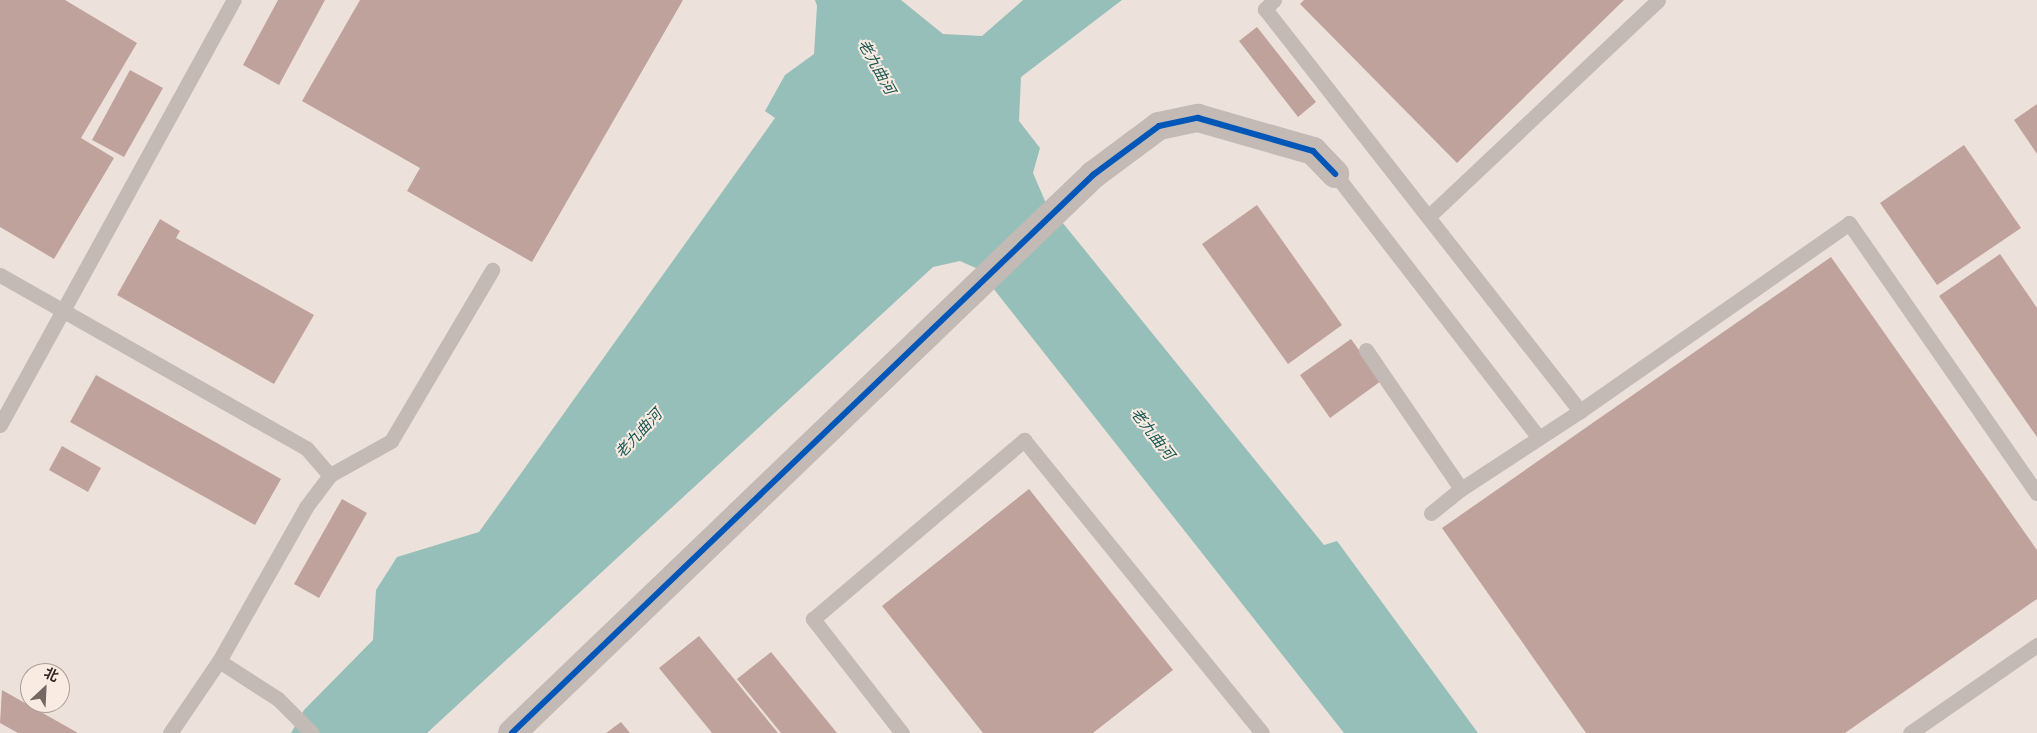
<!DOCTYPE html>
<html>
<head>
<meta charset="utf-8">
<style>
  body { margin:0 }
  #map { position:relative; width:2037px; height:733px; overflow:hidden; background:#ece2db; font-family:Karla,"Noto Sans SC",sans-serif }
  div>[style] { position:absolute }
  .water>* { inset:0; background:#97bfb9 }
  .building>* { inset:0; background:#c0a29c }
  .lane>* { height:15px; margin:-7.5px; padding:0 7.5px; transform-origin:7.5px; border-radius:7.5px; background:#c4bab5 }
  .street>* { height:28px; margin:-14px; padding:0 14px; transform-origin:14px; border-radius:14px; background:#c4bab5 }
  .cycleway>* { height:6px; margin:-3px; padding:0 3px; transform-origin:3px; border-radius:3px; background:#0057b8 }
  span { translate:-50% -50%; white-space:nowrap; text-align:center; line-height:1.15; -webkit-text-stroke:4px #faebe2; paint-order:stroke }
  .water-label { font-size:15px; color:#185752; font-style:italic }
  .north { position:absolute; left:20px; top:663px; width:50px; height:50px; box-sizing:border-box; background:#faebe2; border:1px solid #ab9d96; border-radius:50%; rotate:25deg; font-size:14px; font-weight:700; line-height:20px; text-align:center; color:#342724 }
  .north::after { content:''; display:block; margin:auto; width:18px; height:22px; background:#746864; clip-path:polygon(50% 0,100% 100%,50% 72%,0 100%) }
</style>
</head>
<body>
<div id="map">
  <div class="water">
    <div style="clip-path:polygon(815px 0,901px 0,943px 34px,982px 36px,1023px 0,1122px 0,1021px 77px,1019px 121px,1040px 148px,1033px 173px,1045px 201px,1324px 545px,1337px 541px,1478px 733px,1344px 733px,978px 269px,960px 261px,933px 267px,427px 733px,291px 733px,304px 710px,373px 640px,376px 590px,397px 557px,479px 532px,775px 118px,765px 111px,785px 75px,814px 54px,817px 6px)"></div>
  </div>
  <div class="building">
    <div style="clip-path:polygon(0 0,65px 0,137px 43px,81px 138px,114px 158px,54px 259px,0 227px)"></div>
    <div style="clip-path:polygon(278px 0,325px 0,279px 85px,243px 65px)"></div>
    <div style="clip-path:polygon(360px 0,683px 0,532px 262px,407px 191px,420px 168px,302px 101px)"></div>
    <div style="clip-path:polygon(1304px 0,1624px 0,1457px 163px,1300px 4px)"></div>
    <div style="clip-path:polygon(1257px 27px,1316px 102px,1298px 117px,1239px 41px)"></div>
    <div style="clip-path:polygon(130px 70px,163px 88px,124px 157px,92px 140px)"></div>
    <div style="clip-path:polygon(2037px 104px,2037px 154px,2014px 120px)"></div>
    <div style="clip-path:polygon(1964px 145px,2021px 228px,1937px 285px,1880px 203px)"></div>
    <div style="clip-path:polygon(1257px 205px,1342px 325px,1288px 364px,1202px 244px)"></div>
    <div style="clip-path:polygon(160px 219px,180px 231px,176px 238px,314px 315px,274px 384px,117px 295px)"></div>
    <div style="clip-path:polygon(2000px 254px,2037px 308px,2037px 437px,1939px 296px)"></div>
    <div style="clip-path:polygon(1831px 257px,2037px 550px,2037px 599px,1845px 733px,1586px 733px,1442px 528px)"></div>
    <div style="clip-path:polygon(1351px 339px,1381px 381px,1330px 418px,1300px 375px)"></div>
    <div style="clip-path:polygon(96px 375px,281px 479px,255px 525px,70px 422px)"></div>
    <div style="clip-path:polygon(62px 446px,101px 468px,88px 492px,49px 470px)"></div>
    <div style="clip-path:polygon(1029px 489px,1173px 670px,1093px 733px,983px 733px,882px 606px)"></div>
    <div style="clip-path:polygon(342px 499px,367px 513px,319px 598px,294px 584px)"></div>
    <div style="clip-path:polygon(699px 636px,778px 733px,712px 733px,659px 668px)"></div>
    <div style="clip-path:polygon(771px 652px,837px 733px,781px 733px,737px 679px)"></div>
    <div style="clip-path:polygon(2px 690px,78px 733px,18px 733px,0 723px)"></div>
    <div style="clip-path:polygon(621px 722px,630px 733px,606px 733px)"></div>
  </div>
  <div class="lane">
    <div style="left:1274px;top:0;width:13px;rotate:135deg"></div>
    <div style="left:1265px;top:9px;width:511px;rotate:51.92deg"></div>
    <div style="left:1335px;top:174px;width:332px;rotate:52.3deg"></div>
    <div style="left:1428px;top:217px;width:316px;rotate:-43.3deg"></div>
    <div style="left:0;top:275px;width:353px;rotate:29.5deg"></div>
    <div style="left:307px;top:449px;width:35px;rotate:49deg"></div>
    <div style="left:330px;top:475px;width:70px;rotate:-29.1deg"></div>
    <div style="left:391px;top:441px;width:199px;rotate:-59.4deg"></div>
    <div style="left:1366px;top:350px;width:168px;rotate:55.6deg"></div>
    <div style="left:0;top:425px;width:485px;rotate:-61.2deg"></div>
    <div style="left:1431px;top:513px;width:38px;rotate:-39deg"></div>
    <div style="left:1461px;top:489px;width:142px;rotate:-33.2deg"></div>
    <div style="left:1580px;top:411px;width:328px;rotate:-34.9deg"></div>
    <div style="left:1849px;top:223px;width:329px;rotate:55.2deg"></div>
    <div style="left:219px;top:661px;width:70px;rotate:32.8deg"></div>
    <div style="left:278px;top:699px;width:48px;rotate:45deg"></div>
    <div style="left:170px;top:733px;width:87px;rotate:-55.8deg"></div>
    <div style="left:219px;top:661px;width:177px;rotate:-60.5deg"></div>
    <div style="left:306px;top:507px;width:40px;rotate:-53deg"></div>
    <div style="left:902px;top:733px;width:145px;rotate:-128deg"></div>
    <div style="left:813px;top:619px;width:277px;rotate:-40.3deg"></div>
    <div style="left:1024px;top:440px;width:377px;rotate:50.9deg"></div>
    <div style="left:1910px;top:733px;width:155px;rotate:-34.7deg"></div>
  </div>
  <div class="street">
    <div style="left:512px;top:733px;width:806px;rotate:-43.84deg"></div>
    <div style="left:1093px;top:175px;width:82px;rotate:-36.6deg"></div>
    <div style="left:1159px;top:126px;width:40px;rotate:-12deg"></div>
    <div style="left:1198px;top:118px;width:120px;rotate:16deg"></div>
    <div style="left:1313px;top:151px;width:32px;rotate:46deg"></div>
  </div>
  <div class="cycleway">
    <div style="left:512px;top:733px;width:806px;rotate:-43.84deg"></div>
    <div style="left:1093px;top:175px;width:82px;rotate:-36.6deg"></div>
    <div style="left:1159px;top:126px;width:40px;rotate:-12deg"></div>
    <div style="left:1198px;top:118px;width:120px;rotate:16deg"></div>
    <div style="left:1313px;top:151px;width:32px;rotate:46deg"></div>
  </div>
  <div class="water-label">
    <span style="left:876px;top:67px;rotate:61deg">老九曲河</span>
    <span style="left:639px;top:434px;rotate:-47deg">老九曲河</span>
    <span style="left:1152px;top:434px;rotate:52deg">老九曲河</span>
  </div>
  <div class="north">北</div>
</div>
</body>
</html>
